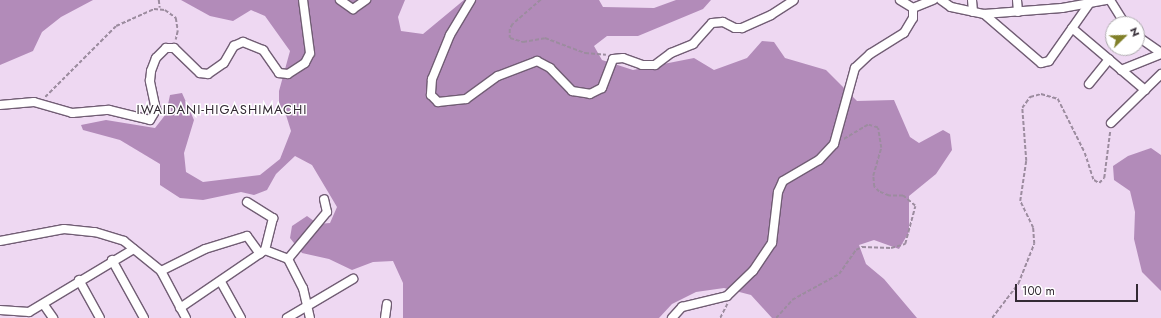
<!DOCTYPE html>
<html>
<head>
<meta charset="utf-8">
<style>
  body { margin:0 }
  #map { position:relative; width:1161px; height:318px; overflow:hidden; background:#eed8f2; font-family:Jost,sans-serif }
  div>[style] { position:absolute }
  .forest>* { inset:0; background:#b28bb9 }
  .path>* { height:1.5px; margin-top:-0.75px; transform-origin:0; background:repeating-linear-gradient(90deg,#9c8c9f 0 4px,transparent 0 6px) }
  .roads { filter:drop-shadow(1px 0 #715d74) drop-shadow(-1px 0 #715d74) drop-shadow(0 1px #715d74) drop-shadow(0 -1px #715d74) }
  .street>* { height:8px; margin:-4px; padding:0 4px; transform-origin:4px; border-radius:4px; background:#fff }
  span { translate:-50% -50%; white-space:nowrap; text-align:center; line-height:1.15; -webkit-text-stroke:3px #fff; paint-order:stroke }
  .quarter-label { font-size:13px; color:#332a34; letter-spacing:1px }
  .north { position:absolute; left:1105px; top:16px; width:40px; height:40px; box-sizing:border-box; background:#fff; border:1px solid #adaaae; border-radius:50%; rotate:67deg; font-size:11px; font-weight:700; line-height:16px; text-align:center; color:#332a34 }
  .north::after { content:''; display:block; margin:auto; width:14px; height:18px; background:#818029; clip-path:polygon(50% 0,100% 100%,50% 72%,0 100%) }
  .scale { position:absolute; left:1015px; top:284px; width:123px; height:18px; box-sizing:border-box; border:2px solid #332a34; border-top:0; padding-left:5px; font-size:12px; line-height:14px; white-space:nowrap; color:#332a34; -webkit-text-stroke:3px #fff; paint-order:stroke }
</style>
</head>
<body>
<div id="map">
  <div class="forest">
    <div style="clip-path:polygon(0 0,93px 0,61px 17px,42px 32px,33px 51px,0 65px)"></div>
    <div style="clip-path:polygon(181px 0,405px 0,398px 17px,401px 31px,423px 34px,464px 0,599px 0,603px 7px,654px 8px,676px 0,711px 0,703px 9px,638px 36px,607px 36px,594px 46px,602px 60px,633px 70px,694px 58px,714px 70px,747px 58px,762px 41px,774px 42px,785px 58px,826px 70px,857px 101px,894px 100px,910px 137px,919px 143px,943px 130px,950px 134px,952px 150px,936px 174px,909px 196px,909px 232px,899px 249px,874px 240px,859px 245px,866px 264px,884px 279px,917px 318px,772px 318px,751px 295px,724px 288px,696px 292px,672px 304px,659px 318px,403px 318px,403px 283px,393px 261px,373px 262px,352px 270px,329px 259px,302px 253px,290px 238px,292px 226px,307px 216px,318px 224px,330px 223px,337px 207px,312px 165px,295px 156px,276px 174px,267px 190px,254px 195px,241px 192px,203px 200px,180px 198px,160px 185px,160px 164px,120px 140px,83px 130px,81px 125px,106px 120px,155px 128px,166px 114px,170px 95px,182px 93px,194px 120px,184px 153px,186px 172px,203px 182px,260px 175px,280px 159px,291px 131px,286px 115px,279px 105px,279px 91px,290px 51px,265px 16px,251px 10px,233px 21px,210px 16px)"></div>
    <div style="clip-path:polygon(1151px 148px,1161px 155px,1161px 291px,1142px 272px,1134px 239px,1135px 212px,1130px 191px,1114px 180px,1113px 166px,1128px 156px)"></div>
  </div>
  <div class="path">
    <div style="left:159px;top:0;width:8px;rotate:83deg"></div>
    <div style="left:541px;top:0;width:37px;rotate:139deg"></div>
    <div style="left:513px;top:24px;width:6px;rotate:121deg"></div>
    <div style="left:510px;top:29px;width:9px;rotate:90deg"></div>
    <div style="left:510px;top:38px;width:14px;rotate:17deg"></div>
    <div style="left:523px;top:42px;width:22px;rotate:-10deg"></div>
    <div style="left:545px;top:38px;width:43px;rotate:20.6deg"></div>
    <div style="left:585px;top:53px;width:21px;rotate:5deg"></div>
    <div style="left:45px;top:97px;width:100px;rotate:-45deg"></div>
    <div style="left:116px;top:26px;width:42px;rotate:-24.1deg"></div>
    <div style="left:154px;top:9px;width:11px;rotate:5deg"></div>
    <div style="left:165px;top:10px;width:14px;rotate:36deg"></div>
    <div style="left:176px;top:18px;width:13px;rotate:81deg"></div>
    <div style="left:178px;top:31px;width:9px;rotate:103deg"></div>
    <div style="left:720px;top:318px;width:16px;rotate:-63deg"></div>
    <div style="left:776px;top:318px;width:24px;rotate:-48deg"></div>
    <div style="left:792px;top:300px;width:54px;rotate:-29deg"></div>
    <div style="left:839px;top:274px;width:29px;rotate:-55deg"></div>
    <div style="left:856px;top:250px;width:7px;rotate:-27deg"></div>
    <div style="left:862px;top:247px;width:29px;rotate:2deg"></div>
    <div style="left:891px;top:248px;width:15px;rotate:-16deg"></div>
    <div style="left:905px;top:244px;width:39px;rotate:-75deg"></div>
    <div style="left:915px;top:206px;width:16px;rotate:-140deg"></div>
    <div style="left:903px;top:196px;width:14px;rotate:180deg"></div>
    <div style="left:889px;top:196px;width:11px;rotate:-158deg"></div>
    <div style="left:879px;top:192px;width:7px;rotate:-135deg"></div>
    <div style="left:874px;top:187px;width:11px;rotate:-95deg"></div>
    <div style="left:873px;top:176px;width:29px;rotate:-74deg"></div>
    <div style="left:881px;top:148px;width:20px;rotate:-99deg"></div>
    <div style="left:878px;top:128px;width:10px;rotate:-163deg"></div>
    <div style="left:868px;top:125px;width:29px;rotate:149deg"></div>
    <div style="left:992px;top:318px;width:43px;rotate:-52.6deg"></div>
    <div style="left:1018px;top:284px;width:43px;rotate:-68.2deg"></div>
    <div style="left:1034px;top:244px;width:16px;rotate:-94deg"></div>
    <div style="left:1033px;top:228px;width:30px;rotate:-116deg"></div>
    <div style="left:1020px;top:201px;width:40px;rotate:-81.5deg"></div>
    <div style="left:1026px;top:161px;width:53px;rotate:-94.3deg"></div>
    <div style="left:1022px;top:108px;width:14px;rotate:-54deg"></div>
    <div style="left:1030px;top:97px;width:11px;rotate:-15deg"></div>
    <div style="left:1041px;top:94px;width:18px;rotate:16deg"></div>
    <div style="left:1058px;top:99px;width:60px;rotate:63.4deg"></div>
    <div style="left:1085px;top:153px;width:28px;rotate:72deg"></div>
    <div style="left:1094px;top:180px;width:6px;rotate:31deg"></div>
    <div style="left:1099px;top:183px;width:7px;rotate:-45deg"></div>
    <div style="left:1104px;top:178px;width:47px;rotate:-82.7deg"></div>
  </div>
  <div class="roads">
    <div class="street">
      <div style="left:340px;top:0;width:16px;rotate:35deg"></div>
      <div style="left:353px;top:9px;width:16px;rotate:-35deg"></div>
      <div style="left:471px;top:0;width:41px;rotate:121deg"></div>
      <div style="left:450px;top:35px;width:48px;rotate:112.2deg"></div>
      <div style="left:432px;top:79px;width:16px;rotate:94deg"></div>
      <div style="left:431px;top:95px;width:10px;rotate:45deg"></div>
      <div style="left:438px;top:102px;width:28px;rotate:-6deg"></div>
      <div style="left:466px;top:99px;width:39px;rotate:-36deg"></div>
      <div style="left:498px;top:76px;width:42px;rotate:-21deg"></div>
      <div style="left:537px;top:61px;width:15px;rotate:28deg"></div>
      <div style="left:550px;top:68px;width:32px;rotate:46deg"></div>
      <div style="left:572px;top:91px;width:18px;rotate:9deg"></div>
      <div style="left:590px;top:94px;width:13px;rotate:-27deg"></div>
      <div style="left:602px;top:88px;width:31px;rotate:-69deg"></div>
      <div style="left:613px;top:59px;width:10px;rotate:-6deg"></div>
      <div style="left:623px;top:58px;width:20px;rotate:20deg"></div>
      <div style="left:642px;top:65px;width:13px"></div>
      <div style="left:655px;top:65px;width:20px;rotate:-37deg"></div>
      <div style="left:671px;top:53px;width:24px;rotate:-22deg"></div>
      <div style="left:693px;top:44px;width:28px;rotate:-48deg"></div>
      <div style="left:712px;top:23px;width:11px;rotate:-5deg"></div>
      <div style="left:723px;top:22px;width:13px;rotate:27deg"></div>
      <div style="left:735px;top:28px;width:7px"></div>
      <div style="left:742px;top:28px;width:32px;rotate:-24deg"></div>
      <div style="left:771px;top:15px;width:27px;rotate:-33deg"></div>
      <div style="left:900px;top:0;width:15px;rotate:32deg"></div>
      <div style="left:941px;top:0;width:12px;rotate:35deg"></div>
      <div style="left:951px;top:7px;width:34px;rotate:12deg"></div>
      <div style="left:984px;top:14px;width:78px;rotate:-4.4deg"></div>
      <div style="left:1062px;top:8px;width:46px;rotate:-10.1deg"></div>
      <div style="left:972px;top:0;width:12px;rotate:85deg"></div>
      <div style="left:1017px;top:0;width:12px;rotate:85deg"></div>
      <div style="left:1110px;top:0;width:28px;rotate:58deg"></div>
      <div style="left:984px;top:14px;width:75px;rotate:40.7deg"></div>
      <div style="left:1041px;top:63px;width:8px;rotate:-14deg"></div>
      <div style="left:1049px;top:61px;width:70px;rotate:-54.9deg"></div>
      <div style="left:1072px;top:28px;width:96px;rotate:40.3deg"></div>
      <div style="left:1137px;top:36px;width:29px;rotate:35deg"></div>
      <div style="left:1121px;top:70px;width:43px;rotate:-21.8deg"></div>
      <div style="left:1089px;top:84px;width:32px;rotate:-51deg"></div>
      <div style="left:0;top:105px;width:34px;rotate:-5deg"></div>
      <div style="left:34px;top:102px;width:40px;rotate:16deg"></div>
      <div style="left:72px;top:113px;width:37px;rotate:-5deg"></div>
      <div style="left:109px;top:110px;width:42px;rotate:13.7deg"></div>
      <div style="left:150px;top:120px;width:12px;rotate:-59deg"></div>
      <div style="left:156px;top:110px;width:30px;rotate:-102deg"></div>
      <div style="left:150px;top:81px;width:10px;rotate:-84deg"></div>
      <div style="left:151px;top:71px;width:14px;rotate:-69deg"></div>
      <div style="left:156px;top:58px;width:14px;rotate:-45deg"></div>
      <div style="left:166px;top:48px;width:8px"></div>
      <div style="left:174px;top:48px;width:36px;rotate:44deg"></div>
      <div style="left:200px;top:73px;width:8px;rotate:7deg"></div>
      <div style="left:208px;top:74px;width:19px;rotate:-35deg"></div>
      <div style="left:224px;top:63px;width:20px;rotate:-60deg"></div>
      <div style="left:234px;top:46px;width:10px;rotate:-24deg"></div>
      <div style="left:243px;top:42px;width:22px;rotate:22deg"></div>
      <div style="left:263px;top:50px;width:28px;rotate:55deg"></div>
      <div style="left:279px;top:73px;width:9px;rotate:6deg"></div>
      <div style="left:288px;top:74px;width:20px;rotate:-33deg"></div>
      <div style="left:305px;top:63px;width:11px;rotate:-63deg"></div>
      <div style="left:310px;top:53px;width:53px;rotate:-97.5deg"></div>
      <div style="left:1111px;top:123px;width:70px;rotate:-44.4deg"></div>
      <div style="left:247px;top:202px;width:31px;rotate:32deg"></div>
      <div style="left:273px;top:218px;width:33px;rotate:104deg"></div>
      <div style="left:0;top:241px;width:65px;rotate:-10.6deg"></div>
      <div style="left:64px;top:229px;width:31px;rotate:6deg"></div>
      <div style="left:95px;top:232px;width:30px;rotate:17deg"></div>
      <div style="left:124px;top:241px;width:48px;rotate:39deg"></div>
      <div style="left:161px;top:271px;width:53px;rotate:62deg"></div>
      <div style="left:288px;top:259px;width:61px;rotate:-50.3deg"></div>
      <div style="left:327px;top:212px;width:13px;rotate:-103deg"></div>
      <div style="left:112px;top:260px;width:66px;rotate:61.1deg"></div>
      <div style="left:161px;top:271px;width:49px;rotate:-26.6deg"></div>
      <div style="left:205px;top:249px;width:44px;rotate:-17.2deg"></div>
      <div style="left:247px;top:236px;width:22px;rotate:54deg"></div>
      <div style="left:79px;top:280px;width:43px;rotate:61.1deg"></div>
      <div style="left:221px;top:282px;width:41px;rotate:60.9deg"></div>
      <div style="left:44px;top:305px;width:16px;rotate:55deg"></div>
      <div style="left:180px;top:308px;width:103px;rotate:-34.3deg"></div>
      <div style="left:265px;top:250px;width:25px;rotate:21deg"></div>
      <div style="left:288px;top:259px;width:33px;rotate:63deg"></div>
      <div style="left:303px;top:288px;width:31px;rotate:77deg"></div>
      <div style="left:0;top:310px;width:29px;rotate:4deg"></div>
      <div style="left:29px;top:312px;width:122px;rotate:-31deg"></div>
      <div style="left:287px;top:318px;width:77px;rotate:-30.6deg"></div>
      <div style="left:385px;top:318px;width:14px;rotate:-82deg"></div>
      <div style="left:672px;top:318px;width:15px;rotate:-48deg"></div>
      <div style="left:682px;top:307px;width:46px;rotate:-13.7deg"></div>
      <div style="left:727px;top:296px;width:36px;rotate:-44deg"></div>
      <div style="left:753px;top:271px;width:34px;rotate:-56deg"></div>
      <div style="left:772px;top:243px;width:51px;rotate:-83.3deg"></div>
      <div style="left:778px;top:192px;width:12px;rotate:-66deg"></div>
      <div style="left:783px;top:181px;width:42px;rotate:-30.3deg"></div>
      <div style="left:819px;top:160px;width:22px;rotate:-47deg"></div>
      <div style="left:834px;top:144px;width:79px;rotate:-74.6deg"></div>
      <div style="left:855px;top:68px;width:21px;rotate:-43deg"></div>
      <div style="left:870px;top:54px;width:40px;rotate:-32deg"></div>
      <div style="left:904px;top:33px;width:17px;rotate:-59deg"></div>
      <div style="left:913px;top:18px;width:10px;rotate:-90deg"></div>
      <div style="left:913px;top:8px;width:22px;rotate:-22deg"></div>
    </div>
  </div>
  <div class="quarter-label">
    <span style="left:222px;top:110px">IWAIDANI-HIGASHIMACHI</span>
  </div>
  <div class="north">N</div>
  <div class="scale">100 m</div>
</div>
</body>
</html>
